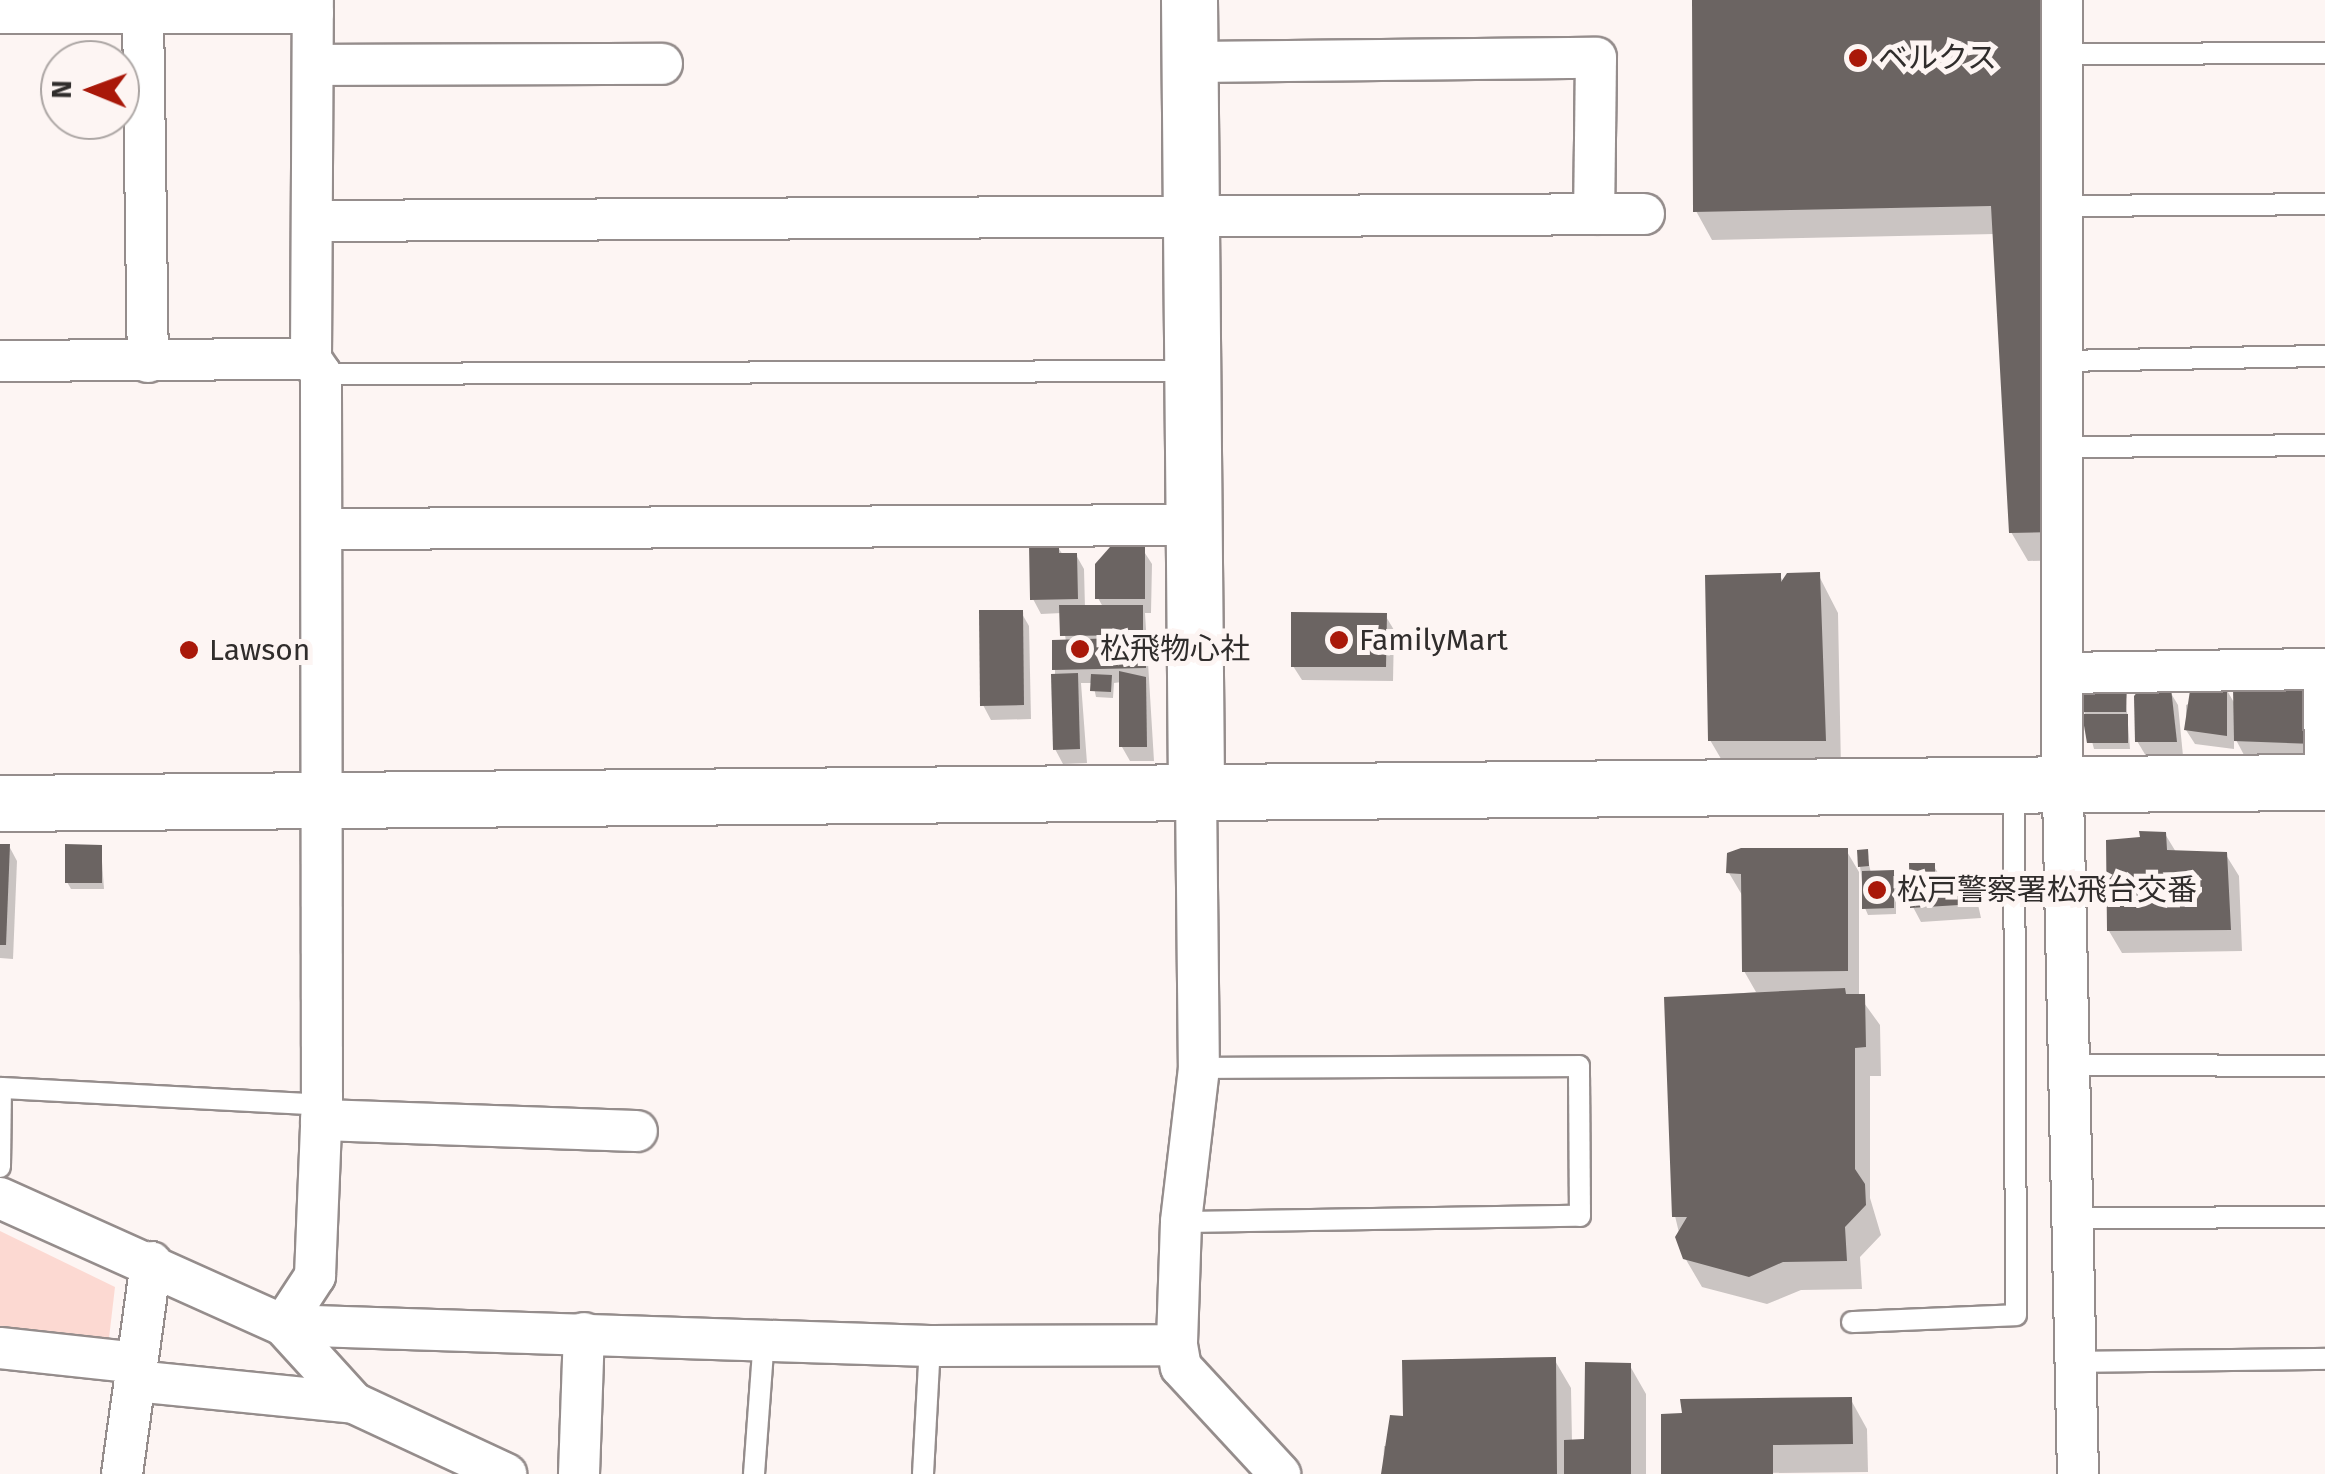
<!DOCTYPE html>
<html>
<head>
<meta charset="utf-8">
<style>
  body { margin:0 }
  #map { position:relative; width:2325px; height:1474px; overflow:hidden; background:#fdf5f3; font-family:"Fira Sans","Noto Sans JP",sans-serif }
  div>[style] { position:absolute }
  .green>* { inset:0; background:#fcd9d2 }
  .shadow>* { inset:0; background:#0003 }
  .building>* { inset:0; background:#6b6462 }
  .roads { filter:drop-shadow(2px 0 #958d8c) drop-shadow(-2px 0 #958d8c) drop-shadow(0 2px #958d8c) drop-shadow(0 -2px #958d8c) }
  .lane>* { height:20px; margin:-10px; padding:0 10px; transform-origin:10px; border-radius:10px; background:#fff }
  .street>* { height:40px; margin:-20px; padding:0 20px; transform-origin:20px; border-radius:20px; background:#fff }
  .secondary>* { height:55px; margin:-27.5px; padding:0 27.5px; transform-origin:27.5px; border-radius:27.5px; background:#fff }
  .dots>* { width:28px; height:28px; translate:-50% -50%; box-sizing:border-box; border:5px solid #fdf5f3; border-radius:50% }
  span { translate:-50% -50%; white-space:nowrap; text-align:center; line-height:1.15; -webkit-text-stroke:10px #fdf5f3; paint-order:stroke }
  .poi-label { font-size:30px; color:#302d2c }
  .left { translate:0 -50%; text-align:left }
  .north { position:absolute; left:40px; top:40px; width:100px; height:100px; box-sizing:border-box; background:#fdf5f3; border:2px solid #aba5a3; border-radius:50%; rotate:271deg; font-size:28px; font-weight:700; line-height:40px; text-align:center; color:#302d2c }
  .north::after { content:''; display:block; margin:auto; width:35px; height:45px; background:#a91809; clip-path:polygon(50% 0,100% 100%,50% 72%,0 100%) }
</style>
</head>
<body>
<div id="map">
  <div class="green">
    <div style="clip-path:polygon(0 1231px,115px 1287px,109px 1338px,98px 1343px,0 1329px)"></div>
  </div>
  <div class="shadow">
    <div style="clip-path:polygon(1695px 0,2055px 0,2070px 560px,2028px 561px,2011px 532px,1995px 234px,1712px 240px,1696px 211px)"></div>
    <div style="clip-path:polygon(1057px 546px,1063px 555px,1076px 555px,1084px 569px,1085px 608px,1103px 607px,1098px 598px,1143px 550px,1152px 564px,1151px 613px,1145px 613px,1154px 761px,1130px 761px,1122px 747px,1122px 682px,1114px 683px,1113px 698px,1096px 697px,1093px 683px,1081px 683px,1087px 763px,1063px 764px,1055px 749px,1055px 669px,1066px 642px,1062px 613px,1041px 614px,1033px 599px)"></div>
    <div style="clip-path:polygon(1818px 574px,1838px 613px,1841px 769px,1727px 769px,1710px 740px,1780px 576px,1784px 583px)"></div>
    <div style="clip-path:polygon(1021px 612px,1029px 626px,1031px 719px,991px 720px,983px 705px)"></div>
    <div style="clip-path:polygon(1385px 615px,1394px 630px,1393px 681px,1302px 680px,1293px 666px)"></div>
    <div style="clip-path:polygon(2275px 686px,2320px 758px,2244px 755px,2234px 736px,2234px 749px,2195px 744px,2186px 730px,2186px 705px,2225px 687px,2236px 706px)"></div>
    <div style="clip-path:polygon(2125px 687px,2130px 749px,2094px 749px,2084px 711px)"></div>
    <div style="clip-path:polygon(2169px 690px,2178px 705px,2183px 756px,2146px 756px,2137px 741px)"></div>
    <div style="clip-path:polygon(2165px 834px,2176px 852px,2226px 855px,2239px 876px,2242px 951px,2122px 953px,2109px 931px)"></div>
    <div style="clip-path:polygon(0 846px,9px 846px,17px 861px,13px 959px,0 958px)"></div>
    <div style="clip-path:polygon(101px 847px,104px 889px,71px 889px,67px 882px)"></div>
    <div style="clip-path:polygon(1846px 850px,1859px 872px,1859px 996px,1880px 1025px,1881px 1076px,1870px 1076px,1870px 1198px,1881px 1235px,1860px 1257px,1862px 1289px,1801px 1290px,1767px 1304px,1702px 1287px,1685px 1258px,1675px 1216px,1666px 999px,1756px 992px,1744px 971px,1742px 895px,1729px 873px)"></div>
    <div style="clip-path:polygon(1866px 852px,1871px 873px,1893px 873px,1896px 879px,1896px 914px,1868px 915px,1865px 908px,1860px 866px)"></div>
    <div style="clip-path:polygon(1933px 865px,1949px 890px,1973px 882px,1981px 918px,1921px 922px,1913px 907px)"></div>
    <div style="clip-path:polygon(1554px 1359px,1571px 1388px,1572px 1442px,1587px 1441px,1630px 1366px,1646px 1394px,1646px 1474px,1383px 1474px,1384px 1446px,1392px 1446px,1405px 1418px)"></div>
    <div style="clip-path:polygon(1851px 1400px,1867px 1429px,1868px 1472px,1664px 1474px)"></div>
  </div>
  <div class="building">
    <div style="clip-path:polygon(1692px 0,2041px 0,2055px 532px,2009px 533px,1991px 206px,1693px 212px)"></div>
    <div style="clip-path:polygon(1029px 544px,1059px 544px,1059px 553px,1077px 553px,1078px 599px,1030px 600px)"></div>
    <div style="clip-path:polygon(1110px 547px,1145px 547px,1145px 599px,1095px 599px,1095px 564px)"></div>
    <div style="clip-path:polygon(1820px 572px,1826px 741px,1708px 741px,1705px 575px,1781px 573px,1781px 582px,1787px 573px)"></div>
    <div style="clip-path:polygon(1059px 605px,1143px 605px,1143px 635px,1060px 636px)"></div>
    <div style="clip-path:polygon(979px 610px,1023px 610px,1024px 705px,980px 706px)"></div>
    <div style="clip-path:polygon(1291px 612px,1387px 613px,1386px 667px,1291px 667px)"></div>
    <div style="clip-path:polygon(1120px 638px,1146px 641px,1146px 668px,1052px 670px,1052px 640px)"></div>
    <div style="clip-path:polygon(1119px 671px,1146px 677px,1147px 747px,1119px 747px)"></div>
    <div style="clip-path:polygon(1078px 673px,1080px 749px,1053px 750px,1051px 674px)"></div>
    <div style="clip-path:polygon(1091px 674px,1112px 675px,1111px 692px,1090px 691px)"></div>
    <div style="clip-path:polygon(2081px 684px,2127px 684px,2126px 712px,2081px 712px)"></div>
    <div style="clip-path:polygon(2191px 684px,2227px 685px,2227px 736px,2184px 730px)"></div>
    <div style="clip-path:polygon(2233px 687px,2313px 688px,2314px 744px,2234px 741px)"></div>
    <div style="clip-path:polygon(2171px 688px,2177px 742px,2135px 742px,2134px 696px,2140px 689px)"></div>
    <div style="clip-path:polygon(2082px 714px,2128px 714px,2128px 743px,2087px 743px)"></div>
    <div style="clip-path:polygon(2139px 831px,2166px 832px,2167px 850px,2227px 852px,2231px 930px,2107px 931px,2106px 840px,2140px 837px)"></div>
    <div style="clip-path:polygon(0 844px,10px 844px,6px 945px,0 945px)"></div>
    <div style="clip-path:polygon(65px 844px,102px 845px,102px 883px,65px 883px)"></div>
    <div style="clip-path:polygon(1741px 848px,1848px 848px,1848px 971px,1742px 972px,1741px 874px,1726px 873px,1727px 853px)"></div>
    <div style="clip-path:polygon(1868px 849px,1869px 866px,1858px 867px,1857px 850px)"></div>
    <div style="clip-path:polygon(1909px 863px,1935px 863px,1935px 874px,1949px 887px,1974px 879px,1975px 904px,1910px 908px)"></div>
    <div style="clip-path:polygon(1894px 870px,1894px 908px,1862px 909px,1862px 871px)"></div>
    <div style="clip-path:polygon(1845px 988px,1846px 994px,1865px 994px,1866px 1047px,1855px 1048px,1855px 1169px,1865px 1184px,1866px 1205px,1845px 1227px,1847px 1261px,1783px 1262px,1749px 1277px,1683px 1259px,1675px 1237px,1687px 1217px,1672px 1217px,1664px 997px)"></div>
    <div style="clip-path:polygon(1556px 1357px,1557px 1474px,1381px 1474px,1390px 1415px,1403px 1416px,1402px 1360px)"></div>
    <div style="clip-path:polygon(1585px 1362px,1631px 1363px,1631px 1474px,1564px 1474px,1564px 1440px,1584px 1439px)"></div>
    <div style="clip-path:polygon(1852px 1397px,1853px 1444px,1773px 1445px,1773px 1474px,1661px 1474px,1661px 1414px,1682px 1413px,1680px 1399px)"></div>
  </div>
  <div class="roads">
    <div class="lane">
      <div style="left:2062px;top:54px;width:263px;rotate:-0.2deg"></div>
      <div style="left:2062px;top:206px;width:263px;rotate:-0.4deg"></div>
      <div style="left:2062px;top:361px;width:263px;rotate:-1.1deg"></div>
      <div style="left:321px;top:374px;width:868px;rotate:-0.2deg"></div>
      <div style="left:2062px;top:447px;width:263px;rotate:-0.4deg"></div>
      <div style="left:2071px;top:1065px;width:254px;rotate:0.2deg"></div>
      <div style="left:0;top:1167px;width:79px;rotate:-89.3deg"></div>
      <div style="left:1px;top:1088px;width:321px;rotate:3deg"></div>
      <div style="left:2074px;top:1218px;width:251px;rotate:-0.2deg"></div>
      <div style="left:1181px;top:1222px;width:399px;rotate:-0.9deg"></div>
      <div style="left:1580px;top:1216px;width:150px;rotate:-90.4deg"></div>
      <div style="left:1579px;top:1066px;width:380px;rotate:179.7deg"></div>
      <div style="left:1852px;top:1322px;width:164px;rotate:-2.4deg"></div>
      <div style="left:2016px;top:1315px;width:527px;rotate:-90.22deg"></div>
      <div style="left:2077px;top:1362px;width:248px;rotate:-0.7deg"></div>
      <div style="left:754px;top:1474px;width:135px;rotate:-85.8deg"></div>
      <div style="left:923px;top:1474px;width:128px;rotate:-86.9deg"></div>
    </div>
    <div class="street">
      <div style="left:2062px;top:0;width:748px;rotate:90deg"></div>
      <div style="left:2062px;top:748px;width:726px;rotate:88.74deg"></div>
      <div style="left:143px;top:12px;width:350px;rotate:89.2deg"></div>
      <div style="left:0;top:13px;width:313px"></div>
      <div style="left:1190px;top:62px;width:406px;rotate:-0.6deg"></div>
      <div style="left:1596px;top:58px;width:156px;rotate:90.7deg"></div>
      <div style="left:313px;top:65px;width:349px;rotate:-0.2deg"></div>
      <div style="left:312px;top:221px;width:1332px;rotate:-0.3deg"></div>
      <div style="left:0;top:361px;width:311px;rotate:-0.4deg"></div>
      <div style="left:322px;top:529px;width:868px;rotate:-0.26deg"></div>
      <div style="left:2324px;top:670px;width:112px;rotate:89.5deg"></div>
      <div style="left:2062px;top:673px;width:263px;rotate:-0.9deg"></div>
      <div style="left:1196px;top:791px;width:277px;rotate:89.4deg"></div>
      <div style="left:1199px;top:1068px;width:155px;rotate:96.7deg"></div>
      <div style="left:1181px;top:1222px;width:123px;rotate:91.9deg"></div>
      <div style="left:1177px;top:1345px;width:22px;rotate:80deg"></div>
      <div style="left:1181px;top:1367px;width:146px;rotate:47.2deg"></div>
      <div style="left:321px;top:1120px;width:316px;rotate:2deg"></div>
      <div style="left:0;top:1198px;width:310px;rotate:24.2deg"></div>
      <div style="left:283px;top:1325px;width:105px;rotate:47.7deg"></div>
      <div style="left:354px;top:1403px;width:168px;rotate:25deg"></div>
      <div style="left:283px;top:1325px;width:59px;rotate:-56.9deg"></div>
      <div style="left:315px;top:1276px;width:171px;rotate:-87.7deg"></div>
      <div style="left:322px;top:1105px;width:731px;rotate:-90.08deg"></div>
      <div style="left:321px;top:374px;width:18px;rotate:-124deg"></div>
      <div style="left:311px;top:359px;width:359px;rotate:-89.7deg"></div>
      <div style="left:283px;top:1325px;width:647px;rotate:1.86deg"></div>
      <div style="left:930px;top:1346px;width:247px;rotate:-0.2deg"></div>
      <div style="left:0;top:1348px;width:138px;rotate:6.2deg"></div>
      <div style="left:135px;top:1381px;width:220px;rotate:5.7deg"></div>
      <div style="left:122px;top:1474px;width:214px;rotate:-82.2deg"></div>
      <div style="left:579px;top:1474px;width:141px;rotate:-88deg"></div>
    </div>
    <div class="secondary">
      <div style="left:1189px;top:0;width:791px;rotate:89.49deg"></div>
      <div style="left:0;top:803px;width:2325px;rotate:-0.52deg"></div>
    </div>
  </div>
  <div class="dots">
    <div style="left:1858px;top:58px;background:#a91809"></div>
    <div style="left:1339px;top:640px;background:#a91809"></div>
    <div style="left:1080px;top:649px;background:#a91809"></div>
    <div style="left:189px;top:650px;background:#a91809"></div>
    <div style="left:1877px;top:890px;background:#a91809"></div>
  </div>
  <div class="poi-label">
    <span class="left" style="left:1878px;top:58px">ベルクス</span>
    <span class="left" style="left:1359px;top:640px">FamilyMart</span>
    <span class="left" style="left:1100px;top:649px">松飛物心社</span>
    <span class="left" style="left:209px;top:650px">Lawson</span>
    <span class="left" style="left:1897px;top:890px">松戸警察署松飛台交番</span>
  </div>
  <div class="north">N</div>
</div>
</body>
</html>
